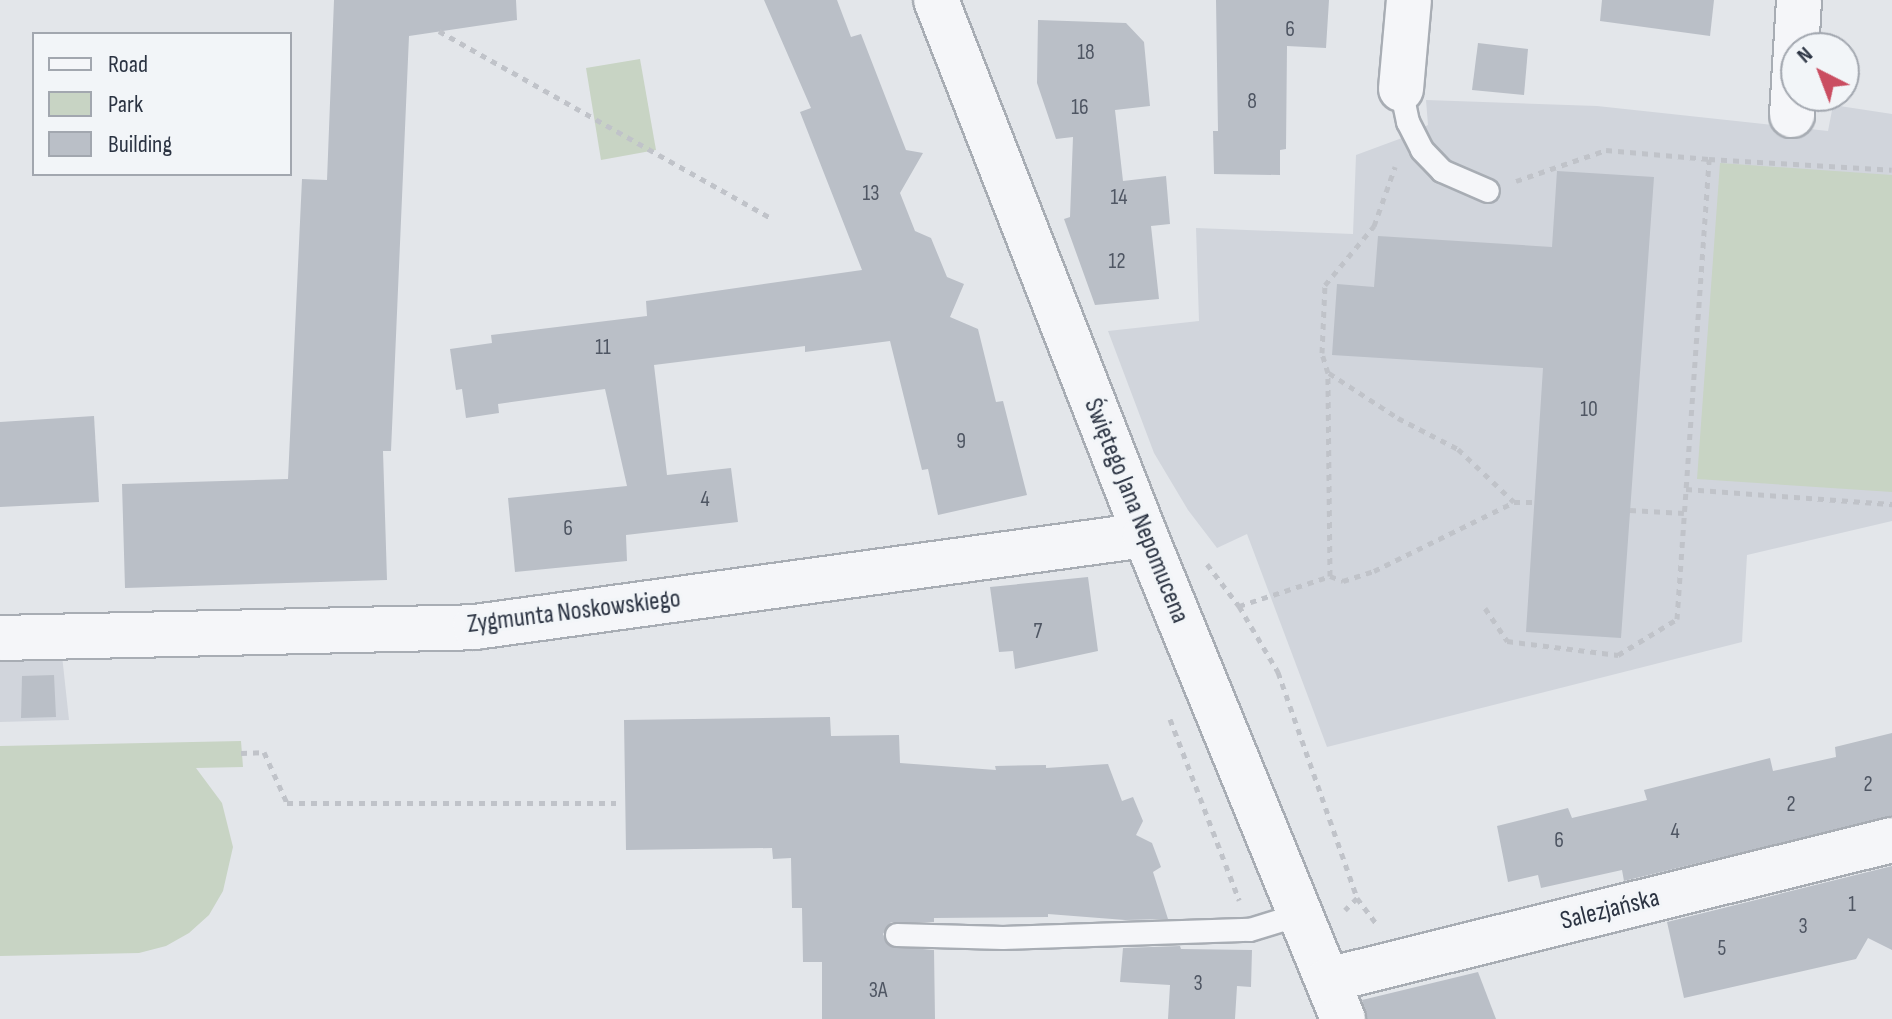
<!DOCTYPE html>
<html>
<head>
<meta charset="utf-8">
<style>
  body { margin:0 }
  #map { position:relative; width:1892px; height:1019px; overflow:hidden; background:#e3e6ea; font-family:"Sofia Sans Condensed",sans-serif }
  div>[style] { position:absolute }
  .built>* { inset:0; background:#d1d5dc }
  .green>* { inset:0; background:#c8d4c4 }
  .building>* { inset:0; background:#babfc7 }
  .path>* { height:5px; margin-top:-2.5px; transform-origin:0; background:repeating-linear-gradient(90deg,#c0c3c9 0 6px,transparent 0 12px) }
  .roads { filter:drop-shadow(2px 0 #a8adb4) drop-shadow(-2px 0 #a8adb4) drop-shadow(0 2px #a8adb4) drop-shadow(0 -2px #a8adb4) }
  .service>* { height:22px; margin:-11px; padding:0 11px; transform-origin:11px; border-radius:11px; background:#f5f6f9 }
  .minor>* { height:44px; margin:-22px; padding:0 22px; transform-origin:22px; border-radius:22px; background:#f5f6f9 }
  .tertiary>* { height:44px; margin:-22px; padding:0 22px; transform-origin:22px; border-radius:22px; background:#f5f6f9 }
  span { translate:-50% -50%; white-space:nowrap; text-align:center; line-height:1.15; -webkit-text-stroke:6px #f2f5f8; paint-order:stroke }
  .number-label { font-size:22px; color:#4f5663 }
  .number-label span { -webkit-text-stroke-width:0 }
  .street-label { font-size:26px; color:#2b3342 }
  .legend { position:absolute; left:32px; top:32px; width:260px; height:144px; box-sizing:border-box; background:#f2f5f8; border:2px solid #a2a7af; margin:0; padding:10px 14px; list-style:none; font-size:24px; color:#2b3342 }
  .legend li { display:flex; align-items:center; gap:16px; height:40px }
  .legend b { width:40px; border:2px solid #a2a7af }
  .north { position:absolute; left:1780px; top:32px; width:80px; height:80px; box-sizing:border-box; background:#f2f5f8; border:2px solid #a2a7af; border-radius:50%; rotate:318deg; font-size:22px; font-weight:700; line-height:32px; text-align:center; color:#2b3342 }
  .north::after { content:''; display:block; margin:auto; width:28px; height:36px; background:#ca4d61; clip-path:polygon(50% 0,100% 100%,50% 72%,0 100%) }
</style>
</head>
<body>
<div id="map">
  <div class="built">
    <div style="clip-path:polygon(1426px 100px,1597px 106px,1828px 131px,1833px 105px,1892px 114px,1892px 521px,1747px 555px,1742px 642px,1327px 747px,1247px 534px,1217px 548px,1188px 510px,1154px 453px,1108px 331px,1199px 321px,1196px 228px,1353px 234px,1356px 155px,1402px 138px,1428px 125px)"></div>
    <div style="clip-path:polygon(60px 637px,69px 720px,0 722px,0 638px)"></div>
  </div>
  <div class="green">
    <div style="clip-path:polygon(640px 59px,656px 150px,601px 160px,586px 68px)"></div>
    <div style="clip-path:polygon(1720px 163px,1892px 175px,1892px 492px,1697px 479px)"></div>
    <div style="clip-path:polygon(241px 741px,243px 767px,196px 768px,222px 803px,233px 847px,223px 891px,209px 915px,189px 933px,166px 946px,139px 953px,0 956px,0 746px)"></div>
  </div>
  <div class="building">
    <div style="clip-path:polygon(334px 0,516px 0,517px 20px,409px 36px,391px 451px,383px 451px,387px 580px,125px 588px,122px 484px,288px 479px,302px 179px,327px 180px)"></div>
    <div style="clip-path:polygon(764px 0,837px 0,851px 37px,861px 34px,906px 150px,923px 153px,900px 193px,915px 231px,931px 238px,947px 277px,964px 284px,950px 317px,978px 329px,996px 402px,1003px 401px,1027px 495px,938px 515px,928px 469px,922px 470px,890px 341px,805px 352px,805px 346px,654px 365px,667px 475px,731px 468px,738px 522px,626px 535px,627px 561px,515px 572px,508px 498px,627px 486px,605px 389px,498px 404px,499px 413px,466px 418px,462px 389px,456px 390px,450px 349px,492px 343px,491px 335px,647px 316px,646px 301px,862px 270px,800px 112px,811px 108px)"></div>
    <div style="clip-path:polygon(1216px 0,1329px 0,1326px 48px,1287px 46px,1286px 149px,1280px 150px,1280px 175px,1214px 174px,1213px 131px,1218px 131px)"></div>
    <div style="clip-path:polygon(1602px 0,1714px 0,1710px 36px,1600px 21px)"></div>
    <div style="clip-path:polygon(1038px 20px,1126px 23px,1144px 42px,1150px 106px,1115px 110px,1123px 181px,1166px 176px,1170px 224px,1151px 226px,1159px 299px,1095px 305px,1064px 219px,1070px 217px,1073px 137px,1056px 139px,1037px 83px)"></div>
    <div style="clip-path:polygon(1478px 43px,1528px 49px,1524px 95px,1472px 90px)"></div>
    <div style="clip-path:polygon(1557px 171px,1654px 177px,1621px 638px,1526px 632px,1543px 368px,1332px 355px,1337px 284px,1374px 287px,1378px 236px,1552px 247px)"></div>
    <div style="clip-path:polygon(94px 416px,99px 502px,0 507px,0 422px)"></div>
    <div style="clip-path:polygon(1088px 577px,1098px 651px,1015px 669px,1013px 651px,999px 652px,990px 587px)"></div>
    <div style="clip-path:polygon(54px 675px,56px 717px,21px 718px,22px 676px)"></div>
    <div style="clip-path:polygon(830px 717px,831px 736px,899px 735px,900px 763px,996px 770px,995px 766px,1046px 765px,1046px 768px,1108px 764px,1122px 801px,1133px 797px,1143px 821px,1136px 835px,1152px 843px,1161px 867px,1153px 872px,1168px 919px,1125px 920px,1048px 914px,1048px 917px,934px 918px,934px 922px,891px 922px,883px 934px,889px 946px,934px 950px,935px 1019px,822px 1019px,822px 962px,803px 962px,802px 908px,792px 908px,791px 858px,773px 859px,772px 848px,626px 850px,624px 720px)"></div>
    <div style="clip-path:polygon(1892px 733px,1892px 816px,1624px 881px,1622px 870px,1541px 888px,1538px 875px,1508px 882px,1497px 826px,1568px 808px,1572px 818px,1647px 800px,1644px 790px,1770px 758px,1773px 771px,1836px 757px,1835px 747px)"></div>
    <div style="clip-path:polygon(1892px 866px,1892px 950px,1868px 938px,1856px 959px,1684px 998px,1667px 922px)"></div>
    <div style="clip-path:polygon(1180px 946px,1181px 949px,1252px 950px,1251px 987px,1237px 986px,1235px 1019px,1168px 1019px,1170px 985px,1120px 982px,1123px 948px)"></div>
    <div style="clip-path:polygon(1478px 972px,1496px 1019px,1367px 1019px,1362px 1000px)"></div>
  </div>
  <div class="path">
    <div style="left:439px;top:31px;width:383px;rotate:29.4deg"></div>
    <div style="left:1516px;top:181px;width:95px;rotate:-19deg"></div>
    <div style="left:1606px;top:150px;width:103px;rotate:5deg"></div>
    <div style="left:1329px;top:373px;width:82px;rotate:33.1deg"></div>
    <div style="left:1398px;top:418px;width:68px;rotate:27.3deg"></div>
    <div style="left:1458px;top:449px;width:77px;rotate:43.4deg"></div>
    <div style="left:1686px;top:489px;width:207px;rotate:4.2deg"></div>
    <div style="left:1630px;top:510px;width:54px;rotate:3.2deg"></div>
    <div style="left:1207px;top:564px;width:53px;rotate:52.7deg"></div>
    <div style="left:1239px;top:606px;width:77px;rotate:59.4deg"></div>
    <div style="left:1278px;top:672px;width:239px;rotate:70.7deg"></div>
    <div style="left:1357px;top:898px;width:17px;rotate:135deg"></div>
    <div style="left:1330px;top:576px;width:14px;rotate:21deg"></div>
    <div style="left:1343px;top:581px;width:33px;rotate:-18deg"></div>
    <div style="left:1374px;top:571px;width:156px;rotate:-26.2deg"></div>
    <div style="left:1514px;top:502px;width:21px"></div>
    <div style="left:1239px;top:606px;width:96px;rotate:-18.2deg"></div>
    <div style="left:1330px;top:576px;width:203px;rotate:-90.6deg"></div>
    <div style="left:1328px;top:373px;width:21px;rotate:-107deg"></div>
    <div style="left:1322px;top:353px;width:68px;rotate:-87.5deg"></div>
    <div style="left:1325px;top:285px;width:77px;rotate:-50.3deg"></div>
    <div style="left:1374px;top:226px;width:63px;rotate:-70.4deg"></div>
    <div style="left:1485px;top:608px;width:40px;rotate:56deg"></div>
    <div style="left:1507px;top:641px;width:112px;rotate:7.2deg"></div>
    <div style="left:1618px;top:655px;width:69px;rotate:-31.4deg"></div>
    <div style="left:1677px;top:619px;width:461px;rotate:-86deg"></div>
    <div style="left:1709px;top:159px;width:183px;rotate:3.4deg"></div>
    <div style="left:1170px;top:719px;width:194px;rotate:69.1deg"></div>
    <div style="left:241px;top:753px;width:23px;rotate:-2deg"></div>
    <div style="left:264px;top:752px;width:56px;rotate:65.7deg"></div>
    <div style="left:287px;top:803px;width:329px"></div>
    <div style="left:1357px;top:898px;width:31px;rotate:53deg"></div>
  </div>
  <div class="roads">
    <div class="service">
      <div style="left:1401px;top:89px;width:34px;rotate:78deg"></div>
      <div style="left:1408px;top:122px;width:31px;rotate:63deg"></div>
      <div style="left:1422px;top:150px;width:29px;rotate:46deg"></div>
      <div style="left:1442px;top:171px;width:50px;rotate:23.5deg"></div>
      <div style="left:897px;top:935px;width:106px;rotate:1.6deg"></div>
      <div style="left:1003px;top:938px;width:247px;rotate:-1.9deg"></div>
      <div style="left:1250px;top:930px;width:54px;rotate:-17.1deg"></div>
    </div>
    <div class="minor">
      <div style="left:1401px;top:89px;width:89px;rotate:-84.9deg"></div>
      <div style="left:1792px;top:115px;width:115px;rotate:-86.5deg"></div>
      <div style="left:0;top:638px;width:475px;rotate:-1.3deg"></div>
      <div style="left:475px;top:627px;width:676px;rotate:-7.82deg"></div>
    </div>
    <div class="tertiary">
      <div style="left:936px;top:0;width:574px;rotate:68.66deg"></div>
      <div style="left:1145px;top:535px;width:523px;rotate:67.75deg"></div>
      <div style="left:1328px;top:980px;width:581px;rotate:-13.94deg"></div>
    </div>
  </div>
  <div class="number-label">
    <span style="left:1290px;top:30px">6</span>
    <span style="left:1086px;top:53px">18</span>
    <span style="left:1252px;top:102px">8</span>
    <span style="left:1080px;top:108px">16</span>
    <span style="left:871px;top:194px">13</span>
    <span style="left:1119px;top:198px">14</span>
    <span style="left:1117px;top:262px">12</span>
    <span style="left:603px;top:348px">11</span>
    <span style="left:1589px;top:410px">10</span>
    <span style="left:961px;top:442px">9</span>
    <span style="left:705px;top:500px">4</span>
    <span style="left:568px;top:529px">6</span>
    <span style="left:1038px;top:632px">7</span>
    <span style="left:1868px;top:785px">2</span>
    <span style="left:1791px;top:805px">2</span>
    <span style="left:1675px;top:832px">4</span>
    <span style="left:1559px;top:841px">6</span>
    <span style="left:1852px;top:905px">1</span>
    <span style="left:1803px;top:927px">3</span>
    <span style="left:1722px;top:949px">5</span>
    <span style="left:1198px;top:984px">3</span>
    <span style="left:878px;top:991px">3A</span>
  </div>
  <div class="street-label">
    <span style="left:1136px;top:511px;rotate:68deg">Świętego Jana Nepomucena</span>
    <span style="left:574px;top:612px;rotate:-7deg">Zygmunta Noskowskiego</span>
    <span style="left:1610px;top:910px;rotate:-14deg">Salezjańska</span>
  </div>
  <ul class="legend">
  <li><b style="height:10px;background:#f5f6f9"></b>Road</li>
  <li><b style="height:22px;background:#c8d4c4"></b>Park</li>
  <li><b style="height:22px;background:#babfc7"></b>Building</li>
  </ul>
  <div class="north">N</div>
</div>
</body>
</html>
